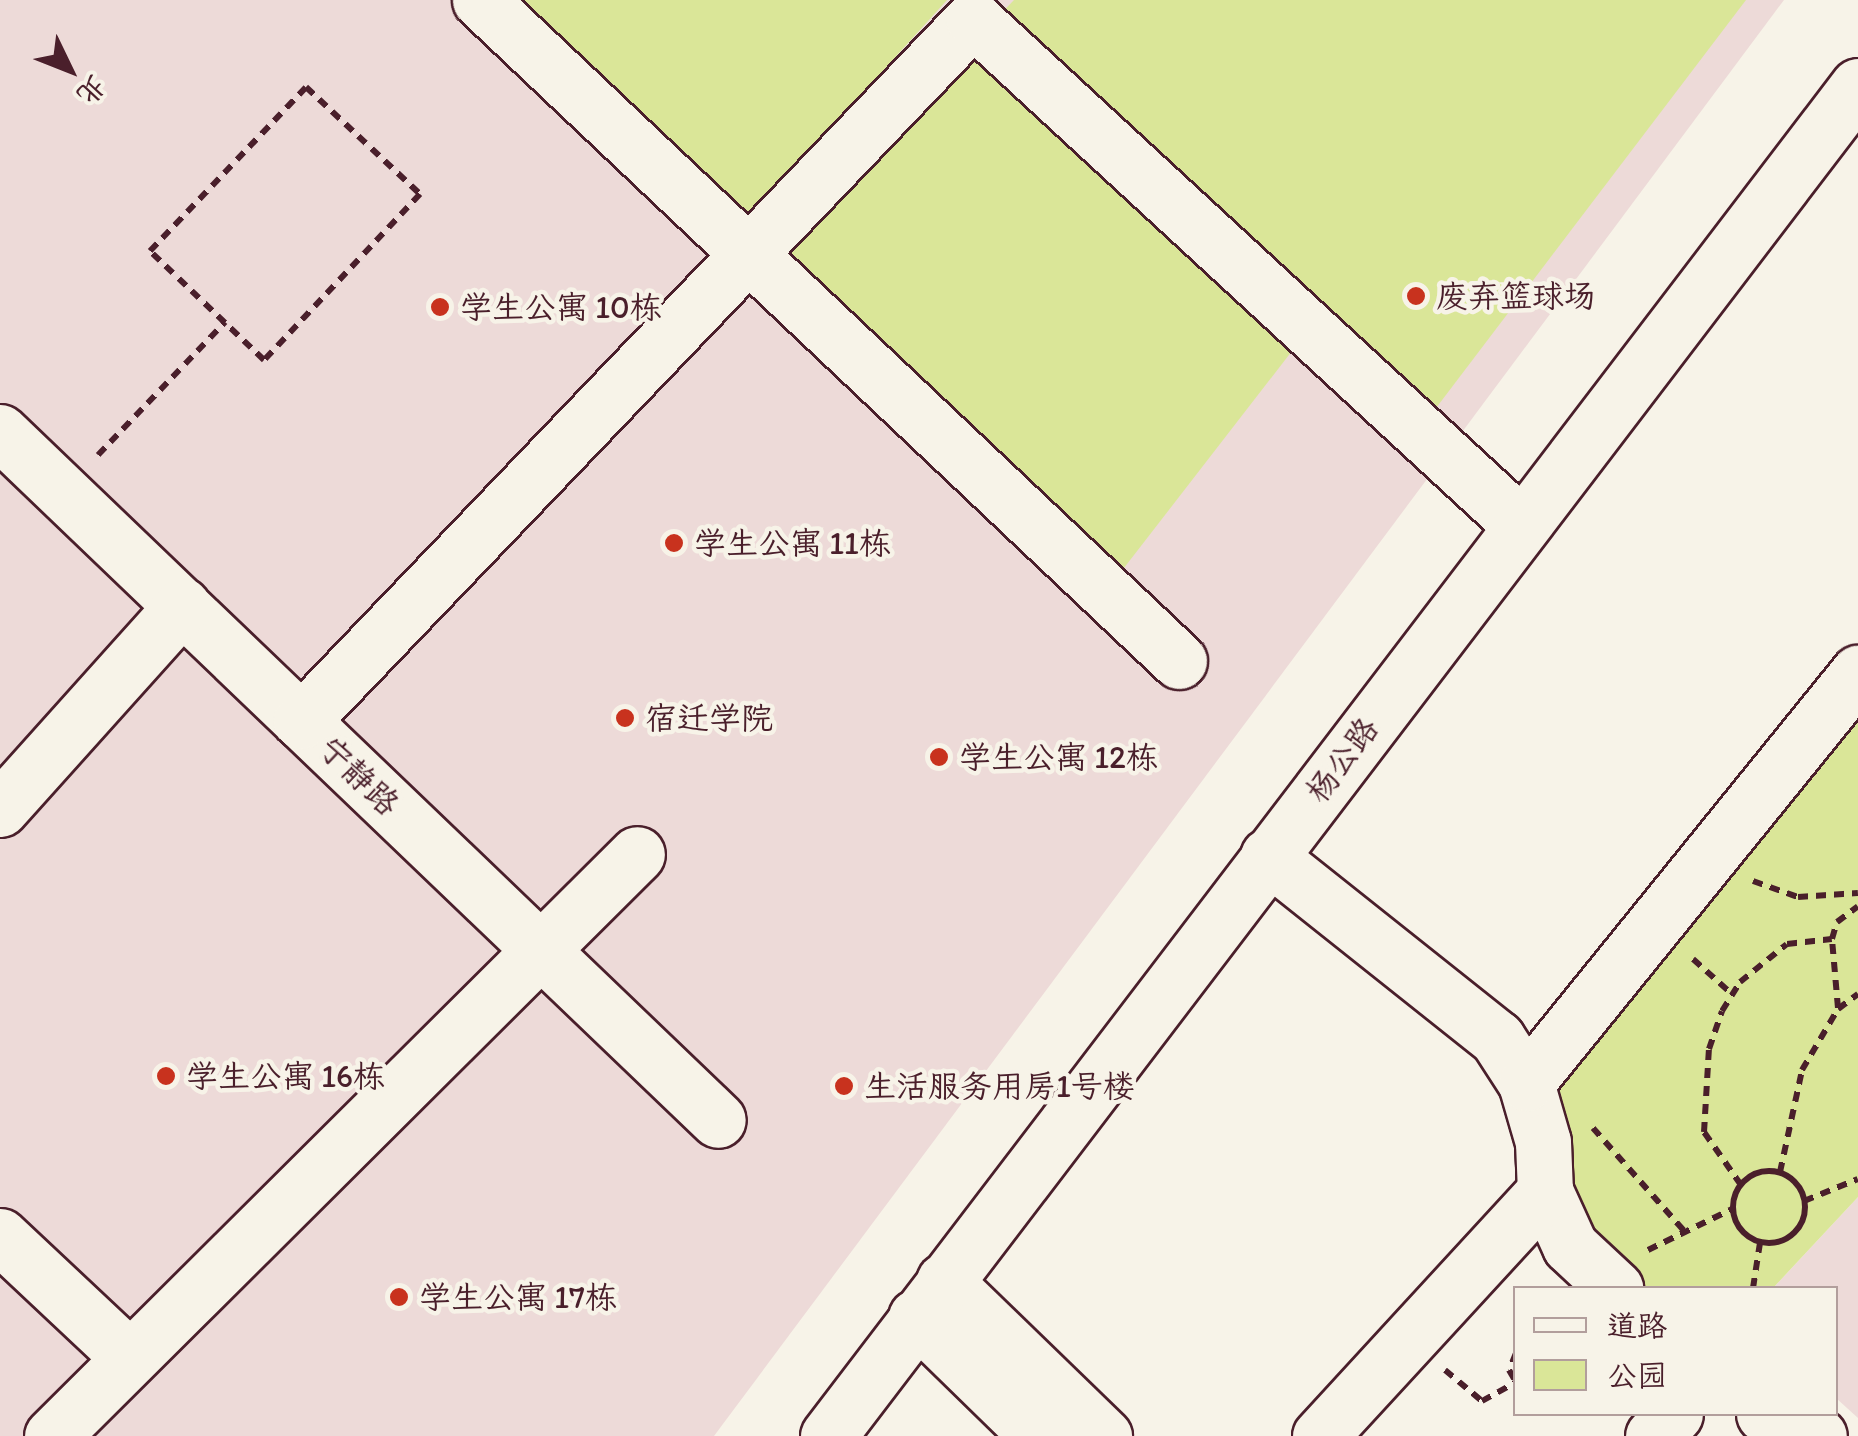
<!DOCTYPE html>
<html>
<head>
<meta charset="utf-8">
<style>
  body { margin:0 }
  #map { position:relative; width:1858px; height:1436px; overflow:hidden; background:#f7f3e8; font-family:Itim,"LXGW WenKai TC",sans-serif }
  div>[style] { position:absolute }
  .built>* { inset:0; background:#eddad8 }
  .green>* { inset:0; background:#dae698 }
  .path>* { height:6px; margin-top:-3px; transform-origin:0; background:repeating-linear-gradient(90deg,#4a1f2b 0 10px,transparent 0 18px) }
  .path>.ring { margin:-3px; padding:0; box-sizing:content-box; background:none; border:6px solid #4a1f2b; border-radius:50% }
  .roads { filter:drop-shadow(2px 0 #4a1f2b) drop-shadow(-2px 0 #4a1f2b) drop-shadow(0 2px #4a1f2b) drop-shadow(0 -2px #4a1f2b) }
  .minor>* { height:55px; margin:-27.5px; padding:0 27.5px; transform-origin:27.5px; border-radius:27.5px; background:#f7f3e8 }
  .dots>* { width:28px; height:28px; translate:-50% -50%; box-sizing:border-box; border:5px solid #f7f3e8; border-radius:50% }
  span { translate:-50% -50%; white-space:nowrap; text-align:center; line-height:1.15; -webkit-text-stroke:9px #f7f3e8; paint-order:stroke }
  .poi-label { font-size:32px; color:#4a1f2b }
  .left { translate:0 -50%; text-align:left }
  .street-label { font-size:32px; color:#4a1f2b }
  .legend { position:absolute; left:1513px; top:1286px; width:325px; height:130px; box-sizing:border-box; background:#f7f3e8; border:2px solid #b29e9c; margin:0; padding:12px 18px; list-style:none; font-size:30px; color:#4a1f2b }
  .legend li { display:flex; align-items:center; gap:20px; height:50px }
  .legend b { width:50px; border:2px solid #b29e9c }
  .north { position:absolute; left:20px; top:20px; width:100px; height:100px; -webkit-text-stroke:8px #f7f3e8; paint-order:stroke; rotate:133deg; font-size:28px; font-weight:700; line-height:40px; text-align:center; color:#4a1f2b }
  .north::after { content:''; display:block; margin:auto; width:35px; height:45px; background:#4a1f2b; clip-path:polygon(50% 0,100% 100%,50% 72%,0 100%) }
</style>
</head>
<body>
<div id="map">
  <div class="built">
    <div style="clip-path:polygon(0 0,1784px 0,714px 1436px,0 1436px)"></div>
    <div style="clip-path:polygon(1858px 1197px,1858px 1418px,1836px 1398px,1836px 1288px,1773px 1288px)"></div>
  </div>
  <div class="green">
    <div style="clip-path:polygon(509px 0,947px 0,744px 224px)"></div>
    <div style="clip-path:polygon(1014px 0,1746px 0,1433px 412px,991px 24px)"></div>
    <div style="clip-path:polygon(962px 57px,974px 60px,1292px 351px,1117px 577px,770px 257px)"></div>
    <div style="clip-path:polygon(1858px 700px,1858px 1197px,1773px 1288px,1646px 1288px,1597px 1241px,1582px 1212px,1571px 1177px,1571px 1146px,1544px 1088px)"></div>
  </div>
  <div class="path">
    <div style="left:306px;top:87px;width:156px;rotate:43.2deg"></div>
    <div style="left:420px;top:194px;width:228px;rotate:133.2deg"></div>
    <div style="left:264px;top:360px;width:158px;rotate:-136.3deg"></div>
    <div style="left:150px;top:251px;width:226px;rotate:-46.4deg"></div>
    <div style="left:98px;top:455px;width:184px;rotate:-46.3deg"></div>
    <div style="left:1753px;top:881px;width:48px;rotate:19.6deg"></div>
    <div style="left:1798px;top:897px;width:60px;rotate:-3.8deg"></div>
    <div style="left:1693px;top:959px;width:54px;rotate:42deg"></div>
    <div style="left:1838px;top:1008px;width:69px;rotate:-95deg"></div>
    <div style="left:1832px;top:939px;width:18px;rotate:-74deg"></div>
    <div style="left:1837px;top:922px;width:26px;rotate:-37deg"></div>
    <div style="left:1593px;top:1128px;width:137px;rotate:48.5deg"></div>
    <div class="ring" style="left:1733px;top:1171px;width:66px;height:66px"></div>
    <div style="left:1780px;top:1172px;width:104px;rotate:-77.8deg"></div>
    <div style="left:1802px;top:1070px;width:71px;rotate:-59.5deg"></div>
    <div style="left:1838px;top:1009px;width:25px;rotate:-37deg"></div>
    <div style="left:1741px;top:1185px;width:65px;rotate:-124.9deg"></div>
    <div style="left:1704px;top:1132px;width:83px;rotate:-86.6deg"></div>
    <div style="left:1709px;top:1049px;width:40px;rotate:-71.1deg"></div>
    <div style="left:1722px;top:1011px;width:34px;rotate:-58deg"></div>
    <div style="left:1740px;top:982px;width:60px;rotate:-39deg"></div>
    <div style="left:1787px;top:944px;width:45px;rotate:-6.3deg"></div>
    <div style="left:1804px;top:1201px;width:58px;rotate:-22.2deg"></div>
    <div style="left:1648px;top:1250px;width:93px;rotate:-26deg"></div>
    <div style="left:1753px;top:1288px;width:46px;rotate:-81.2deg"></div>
    <div style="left:1516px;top:1353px;width:18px;rotate:112deg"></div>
    <div style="left:1509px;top:1370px;width:14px;rotate:60deg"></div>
    <div style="left:1445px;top:1370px;width:48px;rotate:40deg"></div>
    <div style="left:1482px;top:1401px;width:39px;rotate:-29deg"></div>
  </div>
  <div class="roads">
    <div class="minor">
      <div style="left:480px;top:0;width:962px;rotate:43.4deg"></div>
      <div style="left:0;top:432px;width:994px;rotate:43.78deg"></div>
      <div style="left:301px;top:721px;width:972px;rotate:-46.25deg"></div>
      <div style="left:973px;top:19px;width:746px;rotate:42.72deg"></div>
      <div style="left:0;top:809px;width:273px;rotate:-48.1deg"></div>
      <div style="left:1268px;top:856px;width:293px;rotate:38.5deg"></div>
      <div style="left:1497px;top:1038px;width:54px;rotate:57.2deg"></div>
      <div style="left:1526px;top:1083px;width:61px;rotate:73.9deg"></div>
      <div style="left:1543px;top:1142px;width:49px;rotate:87.7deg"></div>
      <div style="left:1545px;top:1191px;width:60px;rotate:65.6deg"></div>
      <div style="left:1570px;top:1246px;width:62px;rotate:43deg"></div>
      <div style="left:1526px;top:1083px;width:528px;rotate:-51deg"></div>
      <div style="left:0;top:1236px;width:177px;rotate:43.2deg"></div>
      <div style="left:944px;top:1281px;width:223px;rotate:44.1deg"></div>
      <div style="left:916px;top:1317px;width:170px;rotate:44.3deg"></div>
      <div style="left:1764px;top:1414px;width:59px;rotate:21.8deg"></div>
      <div style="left:52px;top:1436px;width:825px;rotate:-44.85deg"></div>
      <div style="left:828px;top:1436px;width:1698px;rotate:-52.66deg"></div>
      <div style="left:1320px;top:1436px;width:333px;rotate:-47.4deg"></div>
      <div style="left:1653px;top:1436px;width:31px;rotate:-45deg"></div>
    </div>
  </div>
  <div class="dots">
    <div style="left:1416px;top:296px;background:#c8321e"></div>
    <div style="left:440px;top:307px;background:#c8321e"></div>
    <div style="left:674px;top:543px;background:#c8321e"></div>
    <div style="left:625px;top:718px;background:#c8321e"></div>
    <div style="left:939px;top:757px;background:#c8321e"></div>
    <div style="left:166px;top:1076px;background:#c8321e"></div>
    <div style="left:844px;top:1086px;background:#c8321e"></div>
    <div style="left:399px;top:1297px;background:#c8321e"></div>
  </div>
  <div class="poi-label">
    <span class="left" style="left:1436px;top:296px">废弃篮球场</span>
    <span class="left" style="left:460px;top:307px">学生公寓 10栋</span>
    <span class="left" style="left:694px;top:543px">学生公寓 11栋</span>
    <span class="left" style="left:645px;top:718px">宿迁学院</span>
    <span class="left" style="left:959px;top:757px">学生公寓 12栋</span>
    <span class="left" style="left:186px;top:1076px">学生公寓 16栋</span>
    <span class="left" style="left:864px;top:1086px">生活服务用房1号楼</span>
    <span class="left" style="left:419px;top:1297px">学生公寓 17栋</span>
  </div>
  <div class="street-label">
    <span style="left:1342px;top:760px;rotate:-53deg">杨公路</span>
    <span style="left:359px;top:776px;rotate:44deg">宁静路</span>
  </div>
  <ul class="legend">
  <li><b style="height:12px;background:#f7f3e8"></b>道路</li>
  <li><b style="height:28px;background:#dae698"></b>公园</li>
  </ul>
  <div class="north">北</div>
</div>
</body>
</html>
